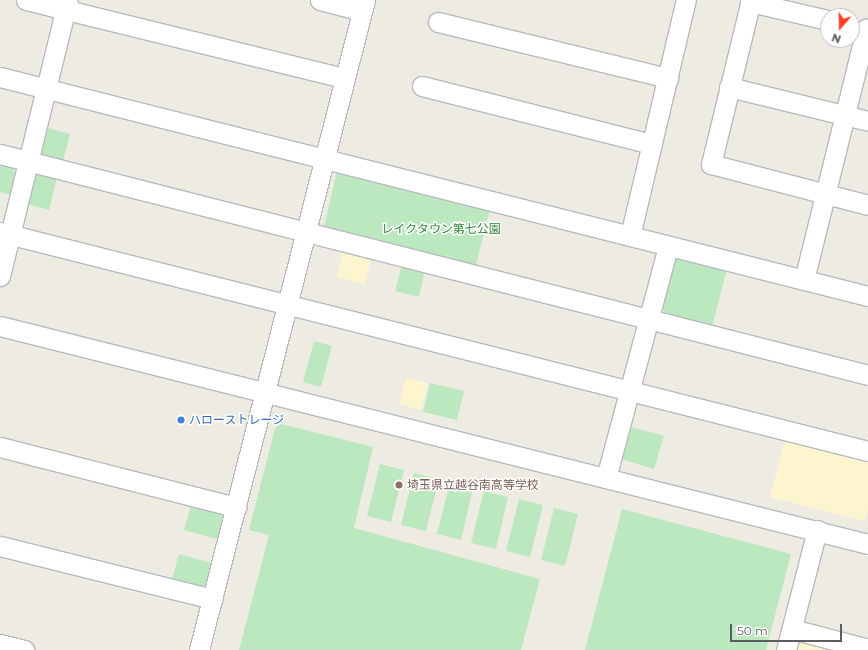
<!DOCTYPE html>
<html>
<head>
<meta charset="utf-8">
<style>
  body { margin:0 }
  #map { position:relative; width:868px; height:650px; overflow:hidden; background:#eeece2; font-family:Montserrat,"Noto Sans JP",sans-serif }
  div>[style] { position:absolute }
  .green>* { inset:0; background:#bce8bf }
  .sand>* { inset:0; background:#fdf5ce }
  .roads { filter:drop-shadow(1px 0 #b7babf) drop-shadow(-1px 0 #b7babf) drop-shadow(0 1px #b7babf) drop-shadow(0 -1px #b7babf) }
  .minor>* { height:19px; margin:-9.5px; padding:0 9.5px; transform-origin:9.5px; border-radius:9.5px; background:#fff }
  .dots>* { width:11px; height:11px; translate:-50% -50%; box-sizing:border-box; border:2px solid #fff; border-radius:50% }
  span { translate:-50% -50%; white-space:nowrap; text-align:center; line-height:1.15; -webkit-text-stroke:3px #fff; paint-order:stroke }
  .park-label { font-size:12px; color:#2e8639 }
  .shop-label { font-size:12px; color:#366cbe }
  .left { translate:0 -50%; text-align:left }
  .education-label { font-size:12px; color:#785e54 }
  .north { position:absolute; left:820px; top:8px; width:40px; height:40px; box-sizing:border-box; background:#fff; border:1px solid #bdbfc1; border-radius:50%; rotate:200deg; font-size:11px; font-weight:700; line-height:16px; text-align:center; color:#5a5e64 }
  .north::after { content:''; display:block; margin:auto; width:14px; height:18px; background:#f54121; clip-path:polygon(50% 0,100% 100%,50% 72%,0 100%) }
  .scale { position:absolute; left:730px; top:624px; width:112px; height:18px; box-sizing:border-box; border:2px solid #5a5e64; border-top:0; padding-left:5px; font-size:12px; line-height:14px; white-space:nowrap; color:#5a5e64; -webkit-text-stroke:3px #fff; paint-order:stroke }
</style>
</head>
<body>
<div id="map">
  <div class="green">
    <div style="clip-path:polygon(45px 127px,70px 134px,62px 165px,42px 159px,38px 152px)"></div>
    <div style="clip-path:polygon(0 165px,13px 168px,16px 176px,10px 195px,0 192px)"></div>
    <div style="clip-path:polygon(337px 171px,490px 209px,475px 269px,323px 231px)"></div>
    <div style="clip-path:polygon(41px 173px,57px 177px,49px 210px,24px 203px,31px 177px)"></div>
    <div style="clip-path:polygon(679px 258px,727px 269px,712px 327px,666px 316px,661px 305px,670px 263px)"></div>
    <div style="clip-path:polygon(402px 264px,425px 270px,419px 297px,395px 291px)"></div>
    <div style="clip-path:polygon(314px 341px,332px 346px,321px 387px,303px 382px)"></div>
    <div style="clip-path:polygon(430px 383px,464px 391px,457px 420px,423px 412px)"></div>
    <div style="clip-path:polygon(281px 424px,373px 447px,354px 528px,540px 579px,521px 650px,239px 650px,269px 535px,249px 530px,275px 428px)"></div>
    <div style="clip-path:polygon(631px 427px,664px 436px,654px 469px,621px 459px)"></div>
    <div style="clip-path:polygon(380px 464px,404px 470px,391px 522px,367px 516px)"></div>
    <div style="clip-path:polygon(414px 473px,439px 479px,426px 531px,401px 525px)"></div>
    <div style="clip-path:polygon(450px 482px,473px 488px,461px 540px,437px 534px)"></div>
    <div style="clip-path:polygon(484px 491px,508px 497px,496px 549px,471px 543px)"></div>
    <div style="clip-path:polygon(519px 499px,543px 505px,530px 557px,506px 551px)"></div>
    <div style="clip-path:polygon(192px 502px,220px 509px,226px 517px,220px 540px,184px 530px)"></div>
    <div style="clip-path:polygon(554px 508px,578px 514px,565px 566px,541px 560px)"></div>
    <div style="clip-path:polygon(622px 509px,791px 554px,766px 650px,585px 650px)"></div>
    <div style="clip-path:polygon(179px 554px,215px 564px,210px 582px,200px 590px,171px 582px)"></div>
  </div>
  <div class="sand">
    <div style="clip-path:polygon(343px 250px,371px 258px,365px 284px,337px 277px)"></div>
    <div style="clip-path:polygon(406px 378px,428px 383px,421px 410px,399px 404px)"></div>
    <div style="clip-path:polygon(786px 437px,868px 458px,868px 509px,865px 521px,770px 497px)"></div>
    <div style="clip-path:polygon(806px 640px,831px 648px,831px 650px,795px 650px,797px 645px)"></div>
  </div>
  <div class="roads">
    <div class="minor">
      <div style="left:26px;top:0;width:327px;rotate:13.8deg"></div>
      <div style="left:320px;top:0;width:43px;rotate:14.7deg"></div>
      <div style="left:751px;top:0;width:169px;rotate:103.7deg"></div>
      <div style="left:711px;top:164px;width:162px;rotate:14.6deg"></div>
      <div style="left:750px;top:2px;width:80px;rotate:13deg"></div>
      <div style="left:438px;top:22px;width:237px;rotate:13.7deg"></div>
      <div style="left:0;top:77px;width:895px;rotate:14.16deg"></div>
      <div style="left:422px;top:86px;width:237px;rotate:14.2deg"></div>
      <div style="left:729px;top:87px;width:143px;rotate:13.7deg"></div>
      <div style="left:0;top:154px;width:896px;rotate:14.28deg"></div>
      <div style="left:0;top:232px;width:895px;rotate:14.16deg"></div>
      <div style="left:630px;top:236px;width:243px;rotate:-76.7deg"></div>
      <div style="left:0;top:276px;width:284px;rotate:-76.2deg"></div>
      <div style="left:804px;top:280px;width:259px;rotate:-76.1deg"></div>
      <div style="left:0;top:326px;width:895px;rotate:14.1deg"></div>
      <div style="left:0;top:447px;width:244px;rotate:14.3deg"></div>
      <div style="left:606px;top:478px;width:240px;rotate:-75deg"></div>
      <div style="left:0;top:546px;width:219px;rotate:14deg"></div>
      <div style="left:792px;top:629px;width:79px;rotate:14.7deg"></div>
      <div style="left:0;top:644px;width:25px;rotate:14deg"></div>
      <div style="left:199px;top:650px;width:671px;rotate:-75.67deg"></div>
      <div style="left:786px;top:650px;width:124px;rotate:-75.5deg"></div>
    </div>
  </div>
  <div class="dots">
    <div style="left:181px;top:420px;background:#3f7fe0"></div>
    <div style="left:399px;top:485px;background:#8d6e63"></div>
  </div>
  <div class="park-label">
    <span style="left:441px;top:229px">レイクタウン第七公園</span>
  </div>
  <div class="shop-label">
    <span class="left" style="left:189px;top:420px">ハローストレージ</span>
  </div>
  <div class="education-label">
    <span class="left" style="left:407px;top:485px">埼玉県立越谷南高等学校</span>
  </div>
  <div class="north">N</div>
  <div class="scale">50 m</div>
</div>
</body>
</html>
